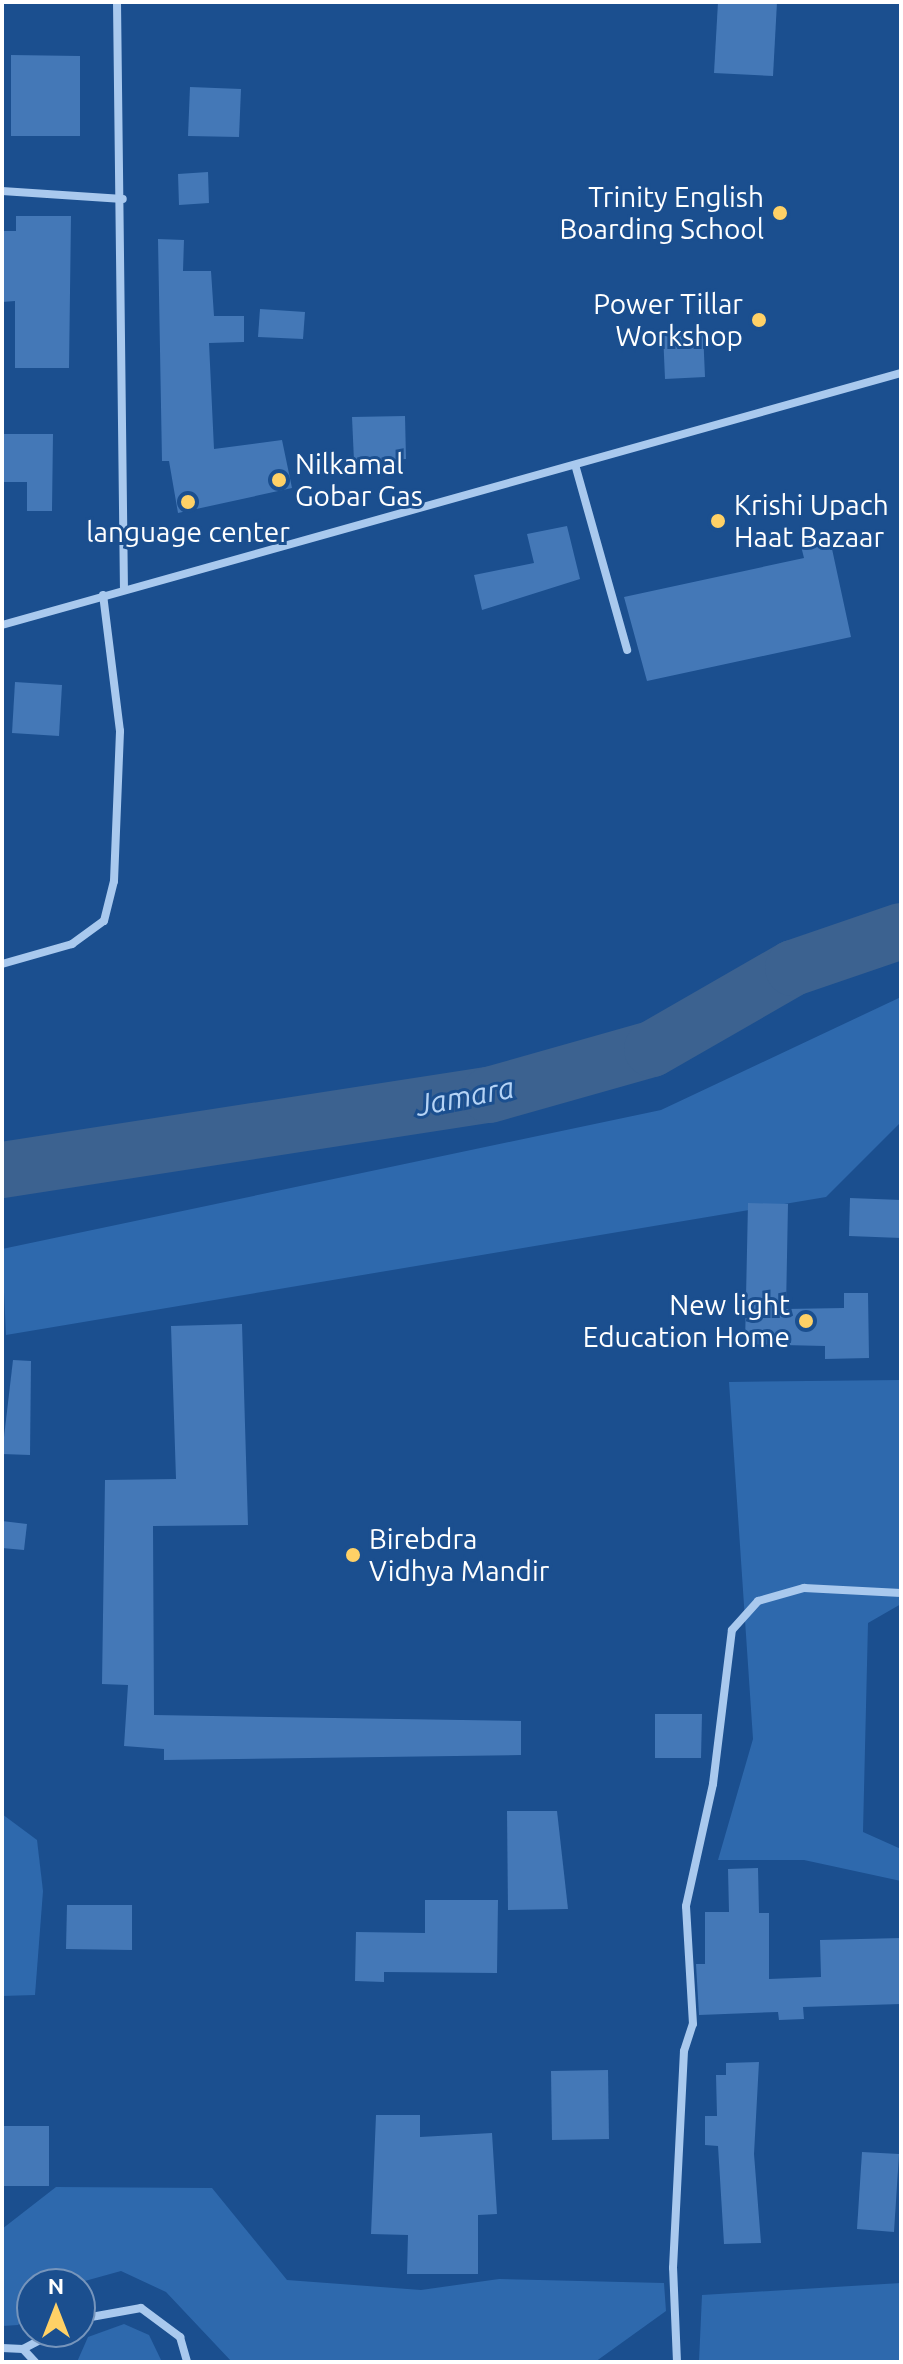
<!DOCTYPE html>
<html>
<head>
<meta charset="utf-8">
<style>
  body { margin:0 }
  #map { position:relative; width:903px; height:2364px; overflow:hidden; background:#1b4f8f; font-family:Ubuntu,sans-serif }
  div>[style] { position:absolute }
  .green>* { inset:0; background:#2e69ad }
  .river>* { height:56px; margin:-28px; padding:0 28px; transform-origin:28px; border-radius:28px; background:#3c6290 }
  .building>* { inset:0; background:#4478b7 }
  .minor>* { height:8px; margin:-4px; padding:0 4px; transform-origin:4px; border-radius:4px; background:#a9c9ee }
  .dots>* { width:22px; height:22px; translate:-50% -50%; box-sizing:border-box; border:4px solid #1b4f8f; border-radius:50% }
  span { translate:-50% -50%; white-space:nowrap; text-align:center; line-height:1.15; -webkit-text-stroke:6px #1b4f8f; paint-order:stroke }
  .poi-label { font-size:28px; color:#fff }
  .right { translate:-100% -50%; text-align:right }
  .left { translate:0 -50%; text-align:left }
  .water-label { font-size:30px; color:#b5d3f5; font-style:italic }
  .frame { position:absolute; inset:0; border:4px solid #fff; pointer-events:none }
  .north { position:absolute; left:16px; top:2268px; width:80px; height:80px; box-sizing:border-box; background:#1b4f8f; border:2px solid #7695bc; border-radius:50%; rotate:0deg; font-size:22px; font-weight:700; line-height:32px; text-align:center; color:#fff }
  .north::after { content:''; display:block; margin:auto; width:28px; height:36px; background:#ffd166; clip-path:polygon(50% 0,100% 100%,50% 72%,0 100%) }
</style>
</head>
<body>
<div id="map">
  <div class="green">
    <div style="clip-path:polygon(901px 997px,901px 1122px,826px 1197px,6px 1335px,2px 1249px,661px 1110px)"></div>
    <div style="clip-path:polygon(901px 1380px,901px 1604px,868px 1623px,863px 1832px,901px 1849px,901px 1881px,804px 1860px,718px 1860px,753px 1739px,729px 1382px)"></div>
    <div style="clip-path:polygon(2px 1814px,37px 1840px,43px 1891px,35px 1995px,2px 1996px)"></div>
    <div style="clip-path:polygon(56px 2187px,212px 2188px,287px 2280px,421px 2290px,499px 2279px,664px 2283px,666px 2311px,595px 2362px,232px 2362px,166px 2292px,121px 2271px,74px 2284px,32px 2284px,32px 2309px,18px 2325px,2px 2326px,2px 2229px)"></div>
    <div style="clip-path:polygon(901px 2283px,901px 2362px,699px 2362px,702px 2295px)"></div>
    <div style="clip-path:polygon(124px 2324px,149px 2335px,162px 2362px,77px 2362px,88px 2337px)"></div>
  </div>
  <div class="river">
    <div style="left:2px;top:1170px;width:493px;rotate:-8.8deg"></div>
    <div style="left:489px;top:1095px;width:169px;rotate:-15.8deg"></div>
    <div style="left:652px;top:1049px;width:163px;rotate:-29.9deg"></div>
    <div style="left:793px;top:968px;width:114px;rotate:-18.9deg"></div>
  </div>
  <div class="building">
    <div style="clip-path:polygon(718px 2px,777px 2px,773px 76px,714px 73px)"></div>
    <div style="clip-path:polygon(11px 55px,80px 56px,80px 136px,11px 136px)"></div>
    <div style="clip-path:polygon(190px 87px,241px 89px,239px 137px,188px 136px)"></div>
    <div style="clip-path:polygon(208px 172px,209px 203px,179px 205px,178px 174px)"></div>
    <div style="clip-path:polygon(16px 216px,71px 216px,69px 368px,15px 368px,15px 301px,2px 302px,2px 231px,16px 231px)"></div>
    <div style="clip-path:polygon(158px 239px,184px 240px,183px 271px,211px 271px,214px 316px,244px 316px,244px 342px,209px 343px,214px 449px,282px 440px,292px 488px,178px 513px,169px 461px,162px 461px)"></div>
    <div style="clip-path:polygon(260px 309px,305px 312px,303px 339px,258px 337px)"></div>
    <div style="clip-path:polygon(703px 331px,705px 377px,665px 379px,663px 333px)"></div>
    <div style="clip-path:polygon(405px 416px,406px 459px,354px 461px,352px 417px)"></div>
    <div style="clip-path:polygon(2px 434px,53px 434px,52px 511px,27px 511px,27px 482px,2px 482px)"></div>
    <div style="clip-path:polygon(567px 526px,580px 579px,482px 610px,474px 575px,534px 563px,527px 534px)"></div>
    <div style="clip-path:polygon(829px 535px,851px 637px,647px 681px,624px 597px,804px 558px,800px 542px)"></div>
    <div style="clip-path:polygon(15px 682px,62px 685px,59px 736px,12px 733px)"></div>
    <div style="clip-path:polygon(850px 1198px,901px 1200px,901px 1238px,849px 1236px)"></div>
    <div style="clip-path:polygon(748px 1203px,788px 1204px,786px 1309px,844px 1308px,844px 1293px,868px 1293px,869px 1358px,825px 1359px,825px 1346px,745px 1344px)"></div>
    <div style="clip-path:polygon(242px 1324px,248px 1525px,153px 1526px,154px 1715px,521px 1721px,521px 1755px,164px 1760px,164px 1749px,124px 1746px,128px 1685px,102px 1684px,105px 1480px,176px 1479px,171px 1326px)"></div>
    <div style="clip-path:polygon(13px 1360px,31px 1361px,30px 1455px,2px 1454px)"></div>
    <div style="clip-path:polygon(2px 1521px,27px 1524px,24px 1550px,2px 1548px)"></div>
    <div style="clip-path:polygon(655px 1714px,702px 1714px,701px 1758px,655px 1758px)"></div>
    <div style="clip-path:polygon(507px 1811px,557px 1811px,568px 1909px,508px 1910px)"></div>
    <div style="clip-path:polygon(758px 1868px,759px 1913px,769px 1913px,769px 1979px,821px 1977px,820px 1940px,901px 1938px,901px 2004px,803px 2007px,804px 2019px,779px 2020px,778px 2012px,699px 2015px,696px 1964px,705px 1964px,705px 1912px,729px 1912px,728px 1869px)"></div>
    <div style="clip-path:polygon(425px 1900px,498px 1900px,497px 1973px,384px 1972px,384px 1982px,355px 1981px,356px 1932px,425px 1933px)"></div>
    <div style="clip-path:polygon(67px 1905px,132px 1905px,132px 1950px,66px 1949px)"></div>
    <div style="clip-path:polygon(759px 2062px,754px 2154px,761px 2243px,724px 2244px,718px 2146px,705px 2145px,705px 2116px,717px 2116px,716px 2075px,726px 2075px,726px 2063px)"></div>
    <div style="clip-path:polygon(608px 2070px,609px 2139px,552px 2140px,551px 2071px)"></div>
    <div style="clip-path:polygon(376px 2115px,420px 2115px,420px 2137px,492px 2133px,497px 2214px,478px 2215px,478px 2274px,407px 2274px,408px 2235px,371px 2234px)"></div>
    <div style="clip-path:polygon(2px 2126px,49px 2126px,49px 2186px,2px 2186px)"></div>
    <div style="clip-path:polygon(862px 2152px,899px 2154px,894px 2232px,857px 2229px)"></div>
  </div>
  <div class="minor">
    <div style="left:117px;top:2px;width:586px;rotate:89.32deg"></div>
    <div style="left:2px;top:191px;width:121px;rotate:3.8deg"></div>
    <div style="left:576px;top:468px;width:189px;rotate:74.3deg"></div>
    <div style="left:2px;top:625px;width:934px;rotate:-15.66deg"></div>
    <div style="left:2px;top:964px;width:73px;rotate:-15.9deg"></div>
    <div style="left:72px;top:944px;width:39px;rotate:-36deg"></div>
    <div style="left:104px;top:921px;width:41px;rotate:-76deg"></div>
    <div style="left:114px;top:881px;width:150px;rotate:-87.7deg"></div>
    <div style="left:120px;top:731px;width:137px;rotate:-97.1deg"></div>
    <div style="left:80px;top:2319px;width:62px;rotate:-10.2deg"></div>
    <div style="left:141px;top:2308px;width:49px;rotate:36.6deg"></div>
    <div style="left:180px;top:2337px;width:26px;rotate:74deg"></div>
    <div style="left:2px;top:2348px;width:21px;rotate:3deg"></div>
    <div style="left:23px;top:2349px;width:18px;rotate:47deg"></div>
    <div style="left:23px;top:2349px;width:36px;rotate:-28deg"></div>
    <div style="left:677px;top:2362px;width:94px;rotate:-92.4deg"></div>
    <div style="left:673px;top:2268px;width:217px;rotate:-87.1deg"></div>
    <div style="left:684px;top:2051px;width:28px;rotate:-72deg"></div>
    <div style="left:693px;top:2024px;width:118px;rotate:-93.4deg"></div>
    <div style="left:686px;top:1906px;width:125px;rotate:-77.5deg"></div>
    <div style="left:713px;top:1784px;width:155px;rotate:-83deg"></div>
    <div style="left:732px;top:1630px;width:39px;rotate:-48deg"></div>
    <div style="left:758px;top:1601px;width:48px;rotate:-15.8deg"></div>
    <div style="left:804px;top:1588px;width:97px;rotate:3deg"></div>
  </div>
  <div class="dots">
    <div style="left:780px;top:213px;background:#ffd166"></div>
    <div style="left:759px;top:320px;background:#ffd166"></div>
    <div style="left:279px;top:480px;background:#ffd166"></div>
    <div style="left:188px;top:502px;background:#ffd166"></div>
    <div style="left:718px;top:521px;background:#ffd166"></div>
    <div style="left:806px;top:1321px;background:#ffd166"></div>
    <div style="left:353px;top:1555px;background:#ffd166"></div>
  </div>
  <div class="poi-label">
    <span class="right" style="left:764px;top:213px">Trinity English<br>Boarding School</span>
    <span class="right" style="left:743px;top:320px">Power Tillar<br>Workshop</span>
    <span class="left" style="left:295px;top:480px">Nilkamal<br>Gobar Gas</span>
    <span class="left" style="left:734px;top:521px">Krishi Upach<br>Haat Bazaar</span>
    <span style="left:188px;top:532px">language center</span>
    <span class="right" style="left:790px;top:1321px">New light<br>Education Home</span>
    <span class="left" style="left:369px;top:1555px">Birebdra<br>Vidhya Mandir</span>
  </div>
  <div class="water-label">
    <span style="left:465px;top:1096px;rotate:-11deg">Jamara</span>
  </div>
  <div class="frame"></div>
  <div class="north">N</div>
</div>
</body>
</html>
